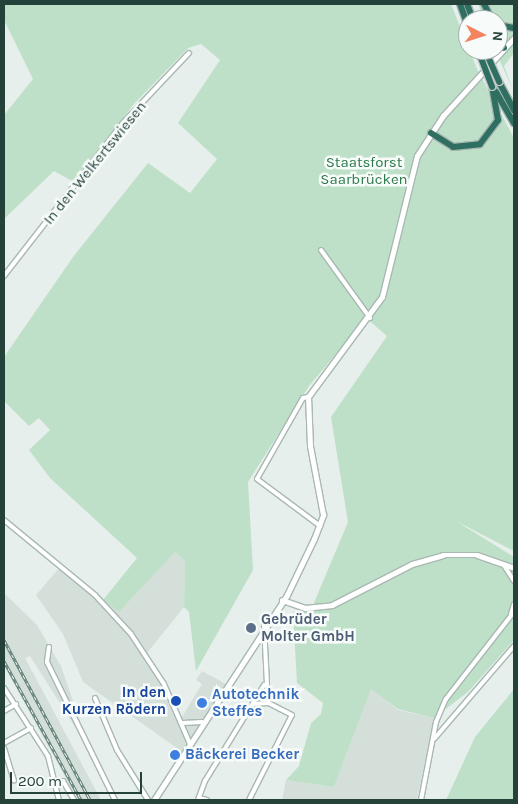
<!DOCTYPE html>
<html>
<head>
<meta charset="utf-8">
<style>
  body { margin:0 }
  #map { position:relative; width:518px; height:804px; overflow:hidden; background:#e6efeb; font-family:Karla,sans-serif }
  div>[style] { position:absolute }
  .built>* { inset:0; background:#d4dfda }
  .green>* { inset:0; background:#bfe0c8 }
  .roads { filter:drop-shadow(1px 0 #a8b8b2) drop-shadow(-1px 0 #a8b8b2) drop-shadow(0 1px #a8b8b2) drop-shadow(0 -1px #a8b8b2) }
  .minor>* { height:4px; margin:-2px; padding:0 2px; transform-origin:2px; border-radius:2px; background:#fff }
  .tertiary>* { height:4.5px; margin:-2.25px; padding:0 2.25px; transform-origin:2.25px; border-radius:2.25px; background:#fff }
  .motorway>* { height:6px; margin:-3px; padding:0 3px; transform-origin:3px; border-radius:3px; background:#2f6f62 }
  .rail>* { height:3px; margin-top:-1.5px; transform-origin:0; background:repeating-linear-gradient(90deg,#f7fbf9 0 4px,#5f7d75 0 8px); box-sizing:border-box; border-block:1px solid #5f7d75 }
  .bridges { filter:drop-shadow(1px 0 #c2cac8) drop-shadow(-1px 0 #c2cac8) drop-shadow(0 1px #c2cac8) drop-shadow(0 -1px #c2cac8) }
  .motorway-bridge>* { height:6px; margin:-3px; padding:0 3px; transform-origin:3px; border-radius:3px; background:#2f6f62 }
  .dots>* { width:14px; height:14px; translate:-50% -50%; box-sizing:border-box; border:2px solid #f7fbf9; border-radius:50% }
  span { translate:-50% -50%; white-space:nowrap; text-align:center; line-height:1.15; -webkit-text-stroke:5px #f7fbf9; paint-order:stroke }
  .park-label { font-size:15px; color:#2d7a4b }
  .street-label { font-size:15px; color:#24423a }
  .service-label { font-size:15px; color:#4e5e75; font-weight:700 }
  .left { translate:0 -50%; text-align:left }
  .transit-label { font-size:15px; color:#164399; font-weight:700 }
  .right { translate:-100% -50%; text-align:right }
  .shop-label { font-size:15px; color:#366cbe; font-weight:700 }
  .frame { position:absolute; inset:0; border:5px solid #24423a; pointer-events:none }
  .north { position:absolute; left:458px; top:10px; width:50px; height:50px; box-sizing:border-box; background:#f7fbf9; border:1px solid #a3b1ad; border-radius:50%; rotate:95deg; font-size:14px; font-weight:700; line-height:20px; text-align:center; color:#24423a }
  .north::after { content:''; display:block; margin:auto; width:18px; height:22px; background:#f4845f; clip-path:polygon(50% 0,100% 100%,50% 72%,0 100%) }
  .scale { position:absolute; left:10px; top:772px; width:132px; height:22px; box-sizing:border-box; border:2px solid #24423a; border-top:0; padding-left:6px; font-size:15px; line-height:18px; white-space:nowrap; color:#24423a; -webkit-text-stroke:4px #f7fbf9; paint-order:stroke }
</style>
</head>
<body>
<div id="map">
  <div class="built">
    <div style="clip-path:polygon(175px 551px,185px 561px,184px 607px,147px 653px,179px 722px,202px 684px,196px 680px,202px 671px,226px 684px,184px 753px,83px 682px,63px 634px,36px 595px,60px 567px,119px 612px)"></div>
    <div style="clip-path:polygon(4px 593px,37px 625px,61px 666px,81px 724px,75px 727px,30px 656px,25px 658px,101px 800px,78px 800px,4px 666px)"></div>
    <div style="clip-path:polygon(371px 688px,398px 710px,434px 718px,417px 800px,282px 800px,286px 780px,334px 787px)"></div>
  </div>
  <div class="green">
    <div style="clip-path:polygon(4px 4px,451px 4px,477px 69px,514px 138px,514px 551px,456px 521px,514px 557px,514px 640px,468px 692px,434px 718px,398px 709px,371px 689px,334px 787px,286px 780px,299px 766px,311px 723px,321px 714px,323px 703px,297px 683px,293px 612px,311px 610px,348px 522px,331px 417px,387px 336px,366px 318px,309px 386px,248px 482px,253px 570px,196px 671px,189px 612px,184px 607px,185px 561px,175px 552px,119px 612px,103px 600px,137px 558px,50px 478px,29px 450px,50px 430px,39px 418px,29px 426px,4px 401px,4px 357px,73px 257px,148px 163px,190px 193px,217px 159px,178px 123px,220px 60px,201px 44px,188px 48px,134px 104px,74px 182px,54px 171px,4px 219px,4px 115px,33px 79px,4px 20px)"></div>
    <div style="clip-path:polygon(478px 4px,514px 4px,514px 53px,504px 66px,514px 92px,495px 50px,498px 20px,484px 20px)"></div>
    <div style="clip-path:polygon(514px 689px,514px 800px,446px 800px,475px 737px)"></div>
  </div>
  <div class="roads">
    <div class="minor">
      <div style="left:321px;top:250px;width:84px;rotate:54.2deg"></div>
      <div style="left:4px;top:276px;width:194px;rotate:-52.1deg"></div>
      <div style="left:123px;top:123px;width:96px;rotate:-46.7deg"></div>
      <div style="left:308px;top:397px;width:5px;rotate:169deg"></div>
      <div style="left:303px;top:398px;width:93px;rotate:119.6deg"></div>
      <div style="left:257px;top:479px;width:79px;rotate:36.7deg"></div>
      <div style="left:4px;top:520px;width:118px;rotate:39.5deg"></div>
      <div style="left:95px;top:595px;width:53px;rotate:47.3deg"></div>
      <div style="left:131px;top:634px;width:60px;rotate:56.6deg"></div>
      <div style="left:164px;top:684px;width:65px;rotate:66.6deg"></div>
      <div style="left:503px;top:564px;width:20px;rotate:57deg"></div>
      <div style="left:511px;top:614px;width:10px;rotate:-73deg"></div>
      <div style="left:264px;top:625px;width:78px;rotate:87.1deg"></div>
      <div style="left:49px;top:647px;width:15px;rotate:98deg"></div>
      <div style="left:47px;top:662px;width:154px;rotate:63.8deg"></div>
      <div style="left:4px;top:688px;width:81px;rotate:57.1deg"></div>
      <div style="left:48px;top:756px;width:45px;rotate:76deg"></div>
      <div style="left:95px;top:698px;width:56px;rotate:67.1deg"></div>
      <div style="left:117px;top:750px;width:59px;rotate:58.2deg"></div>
      <div style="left:4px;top:711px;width:14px;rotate:-30deg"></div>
      <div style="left:183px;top:723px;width:19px;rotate:-3deg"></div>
      <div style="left:434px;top:739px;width:123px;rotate:-49.3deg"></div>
      <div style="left:4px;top:743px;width:31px;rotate:-29deg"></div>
      <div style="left:4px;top:748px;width:34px;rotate:73deg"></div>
      <div style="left:53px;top:781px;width:10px"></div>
      <div style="left:63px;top:781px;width:22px;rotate:60deg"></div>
      <div style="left:199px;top:798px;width:8px;rotate:14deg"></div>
      <div style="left:198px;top:800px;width:20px;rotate:-70deg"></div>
      <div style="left:205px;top:781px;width:113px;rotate:-58.4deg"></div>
      <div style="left:249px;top:800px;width:95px;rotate:-63.2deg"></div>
      <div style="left:292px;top:715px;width:27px;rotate:-153deg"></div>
      <div style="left:268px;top:703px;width:15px;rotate:176deg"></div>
      <div style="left:421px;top:800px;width:79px;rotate:-79.1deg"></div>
      <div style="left:436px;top:722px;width:25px;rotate:-67deg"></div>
      <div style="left:446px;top:699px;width:110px;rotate:-52deg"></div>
    </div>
    <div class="tertiary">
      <div style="left:282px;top:600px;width:24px;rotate:19deg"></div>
      <div style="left:305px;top:608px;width:27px;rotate:-6deg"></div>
      <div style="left:332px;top:605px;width:90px;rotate:-27.1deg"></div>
      <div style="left:412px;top:564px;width:32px;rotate:-16deg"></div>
      <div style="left:443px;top:555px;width:34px"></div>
      <div style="left:477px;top:555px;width:39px;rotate:19deg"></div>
      <div style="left:154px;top:800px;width:244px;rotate:-57deg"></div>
      <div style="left:287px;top:595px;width:62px;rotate:-64.3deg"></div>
      <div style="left:314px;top:539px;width:26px;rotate:-69deg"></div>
      <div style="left:323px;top:515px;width:70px;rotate:-100.7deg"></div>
      <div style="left:310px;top:446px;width:49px;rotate:-92.3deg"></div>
      <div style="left:308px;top:397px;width:124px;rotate:-53.5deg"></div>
      <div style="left:382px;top:297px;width:145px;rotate:-76.1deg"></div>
      <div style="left:417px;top:156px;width:48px;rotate:-57deg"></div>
      <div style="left:443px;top:116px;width:105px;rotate:-47.7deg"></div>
    </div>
    <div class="motorway">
      <div style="left:460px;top:4px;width:23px;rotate:70deg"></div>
      <div style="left:467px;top:4px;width:17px;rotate:69deg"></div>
      <div style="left:484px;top:4px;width:18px;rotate:63deg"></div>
      <div style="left:498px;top:25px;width:16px;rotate:11deg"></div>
      <div style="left:498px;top:33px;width:16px;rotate:68deg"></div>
      <div style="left:477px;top:50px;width:9px;rotate:63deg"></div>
      <div style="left:499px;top:82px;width:32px;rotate:62deg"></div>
      <div style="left:496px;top:92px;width:36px;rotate:60deg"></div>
      <div style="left:431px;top:133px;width:26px;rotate:32deg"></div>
      <div style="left:453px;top:147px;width:27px;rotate:-6deg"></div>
      <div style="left:480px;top:144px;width:30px;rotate:-53deg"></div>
      <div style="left:498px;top:120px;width:34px;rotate:-100deg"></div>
    </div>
  </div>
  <div class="rail">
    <div style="left:4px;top:640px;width:182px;rotate:61.7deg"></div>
    <div style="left:4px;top:661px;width:159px;rotate:61deg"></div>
  </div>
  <div class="bridges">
    <div class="motorway-bridge">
      <div style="left:485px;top:50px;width:35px;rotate:66deg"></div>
      <div style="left:481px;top:58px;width:31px;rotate:69deg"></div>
    </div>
  </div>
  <div class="dots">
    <div style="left:251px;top:628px;background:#5c6f8a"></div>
    <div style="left:176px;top:701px;background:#1a4fb4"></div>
    <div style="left:202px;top:703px;background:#3f7fe0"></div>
    <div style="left:175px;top:755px;background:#3f7fe0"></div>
  </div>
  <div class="park-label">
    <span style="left:364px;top:171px">Staatsforst<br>Saarbrücken</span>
  </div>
  <div class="street-label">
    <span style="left:95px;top:163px;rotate:-51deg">In den Welkertswiesen</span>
  </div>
  <div class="service-label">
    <span class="left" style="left:261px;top:628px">Gebrüder<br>Molter GmbH</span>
  </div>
  <div class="transit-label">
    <span class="right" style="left:166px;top:701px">In den<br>Kurzen Rödern</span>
  </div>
  <div class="shop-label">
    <span class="left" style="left:212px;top:703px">Autotechnik<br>Steffes</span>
    <span class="left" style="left:185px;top:755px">Bäckerei Becker</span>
  </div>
  <div class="frame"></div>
  <div class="north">N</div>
  <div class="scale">200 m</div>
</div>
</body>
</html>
